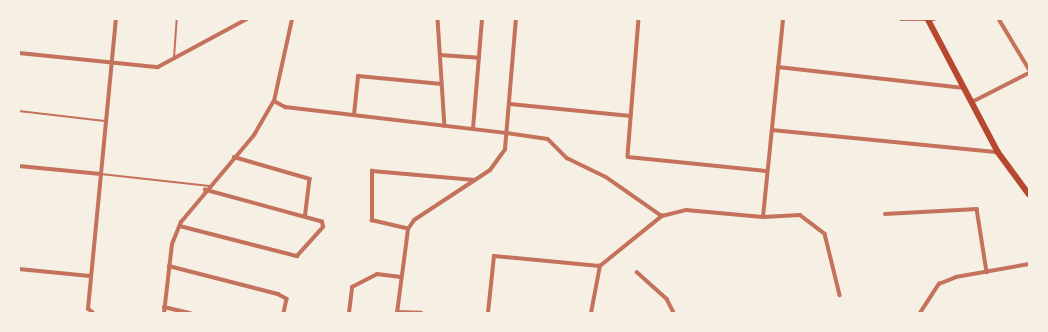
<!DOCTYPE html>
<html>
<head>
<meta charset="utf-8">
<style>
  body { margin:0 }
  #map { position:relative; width:1048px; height:332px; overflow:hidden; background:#f6efe4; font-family:"Varela Round",sans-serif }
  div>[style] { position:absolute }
  .service>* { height:1.5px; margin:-0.75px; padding:0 0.75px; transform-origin:0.75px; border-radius:0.75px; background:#c5725c }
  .minor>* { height:3.5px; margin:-1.75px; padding:0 1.75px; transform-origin:1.75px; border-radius:1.75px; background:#c5725c }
  .tertiary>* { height:4px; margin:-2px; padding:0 2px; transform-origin:2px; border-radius:2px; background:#c5725c }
  .trunk>* { height:5.5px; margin:-2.75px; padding:0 2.75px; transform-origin:2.75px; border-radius:2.75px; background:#b5482f }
  span { translate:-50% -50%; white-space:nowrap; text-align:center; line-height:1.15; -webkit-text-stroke:3px #f6efe4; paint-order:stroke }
  .frame { position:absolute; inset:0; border:20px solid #f6efe4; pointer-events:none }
</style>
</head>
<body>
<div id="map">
  <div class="service">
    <div style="left:174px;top:58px;width:39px;rotate:-86deg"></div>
    <div style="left:19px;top:111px;width:88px;rotate:6.6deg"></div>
    <div style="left:101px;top:174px;width:109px;rotate:6.3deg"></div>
  </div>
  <div class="minor">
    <div style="left:438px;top:19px;width:107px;rotate:86.3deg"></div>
    <div style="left:639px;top:19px;width:138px;rotate:94.6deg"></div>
    <div style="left:628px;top:157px;width:140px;rotate:5.8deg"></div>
    <div style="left:901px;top:19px;width:33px"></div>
    <div style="left:999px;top:19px;width:58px;rotate:59deg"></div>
    <div style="left:440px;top:55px;width:39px;rotate:4deg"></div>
    <div style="left:158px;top:67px;width:101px;rotate:-28.3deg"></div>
    <div style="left:778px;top:67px;width:187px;rotate:6.4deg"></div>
    <div style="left:972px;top:102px;width:64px;rotate:-27deg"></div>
    <div style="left:510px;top:104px;width:121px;rotate:5.7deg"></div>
    <div style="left:354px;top:115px;width:39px;rotate:-84deg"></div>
    <div style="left:358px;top:76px;width:84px;rotate:5.4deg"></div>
    <div style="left:473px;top:129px;width:110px;rotate:-85.3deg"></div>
    <div style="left:772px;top:130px;width:227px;rotate:5.6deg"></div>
    <div style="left:507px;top:133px;width:41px;rotate:8.3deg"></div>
    <div style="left:548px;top:139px;width:27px;rotate:45deg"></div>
    <div style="left:567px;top:158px;width:43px;rotate:26deg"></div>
    <div style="left:606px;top:177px;width:68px;rotate:34.9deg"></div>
    <div style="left:234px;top:157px;width:79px;rotate:16.1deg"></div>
    <div style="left:310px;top:179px;width:38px;rotate:97deg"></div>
    <div style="left:19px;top:166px;width:82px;rotate:5.6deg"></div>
    <div style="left:885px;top:214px;width:92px;rotate:-3.1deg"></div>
    <div style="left:977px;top:209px;width:64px;rotate:81deg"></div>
    <div style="left:763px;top:217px;width:199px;rotate:-84.2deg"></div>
    <div style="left:180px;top:226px;width:121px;rotate:14.4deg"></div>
    <div style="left:297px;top:256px;width:39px;rotate:-48deg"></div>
    <div style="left:323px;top:227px;width:5px;rotate:-101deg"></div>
    <div style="left:322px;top:222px;width:121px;rotate:-164.7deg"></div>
    <div style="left:408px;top:229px;width:37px;rotate:-167deg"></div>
    <div style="left:372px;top:221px;width:50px;rotate:-90deg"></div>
    <div style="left:372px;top:171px;width:103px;rotate:5deg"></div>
    <div style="left:169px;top:266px;width:113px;rotate:14.4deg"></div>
    <div style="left:278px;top:294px;width:10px;rotate:29deg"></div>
    <div style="left:287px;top:299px;width:14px;rotate:102deg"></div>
    <div style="left:19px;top:269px;width:71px;rotate:5.6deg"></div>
    <div style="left:637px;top:272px;width:40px;rotate:42deg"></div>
    <div style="left:667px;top:299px;width:16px;rotate:63deg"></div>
    <div style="left:164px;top:307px;width:27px;rotate:13deg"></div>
    <div style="left:397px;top:312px;width:24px;rotate:2deg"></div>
    <div style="left:93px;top:313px;width:6px;rotate:-141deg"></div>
    <div style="left:88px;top:309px;width:291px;rotate:-84.5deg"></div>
    <div style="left:349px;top:313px;width:26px;rotate:-83deg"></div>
    <div style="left:352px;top:287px;width:28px;rotate:-27deg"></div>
    <div style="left:377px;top:274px;width:24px;rotate:7deg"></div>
    <div style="left:488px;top:313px;width:57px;rotate:-84deg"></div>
    <div style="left:494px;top:256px;width:106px;rotate:5.4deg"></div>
    <div style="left:591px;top:313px;width:48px;rotate:-79.2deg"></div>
    <div style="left:600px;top:266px;width:80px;rotate:-38.9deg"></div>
    <div style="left:662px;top:216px;width:25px;rotate:-14deg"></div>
    <div style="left:686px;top:210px;width:77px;rotate:5.2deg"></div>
    <div style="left:763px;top:217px;width:37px;rotate:-3deg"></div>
    <div style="left:800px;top:215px;width:31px;rotate:37deg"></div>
    <div style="left:825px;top:234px;width:63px;rotate:76.2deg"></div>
    <div style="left:920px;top:313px;width:35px;rotate:-57deg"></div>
    <div style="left:939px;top:284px;width:18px;rotate:-22deg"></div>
    <div style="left:956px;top:277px;width:74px;rotate:-10.1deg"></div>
  </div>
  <div class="tertiary">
    <div style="left:19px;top:53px;width:140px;rotate:5.8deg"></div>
    <div style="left:274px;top:101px;width:13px;rotate:29deg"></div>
    <div style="left:285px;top:107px;width:224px;rotate:6.7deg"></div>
    <div style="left:164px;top:313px;width:69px;rotate:-83.4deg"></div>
    <div style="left:172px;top:244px;width:24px;rotate:-68deg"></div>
    <div style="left:181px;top:222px;width:114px;rotate:-50deg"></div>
    <div style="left:254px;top:135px;width:39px;rotate:-60deg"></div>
    <div style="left:274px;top:101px;width:84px;rotate:-77.6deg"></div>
    <div style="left:397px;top:313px;width:85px;rotate:-82.5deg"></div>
    <div style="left:408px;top:229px;width:11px;rotate:-56deg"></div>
    <div style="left:414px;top:220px;width:91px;rotate:-33.3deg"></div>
    <div style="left:490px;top:170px;width:26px;rotate:-54deg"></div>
    <div style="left:505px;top:149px;width:130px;rotate:-85.2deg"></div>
  </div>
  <div class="trunk">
    <div style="left:928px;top:19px;width:150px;rotate:62.2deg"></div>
    <div style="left:998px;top:152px;width:52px;rotate:53.6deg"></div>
  </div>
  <div class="frame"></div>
</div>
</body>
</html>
